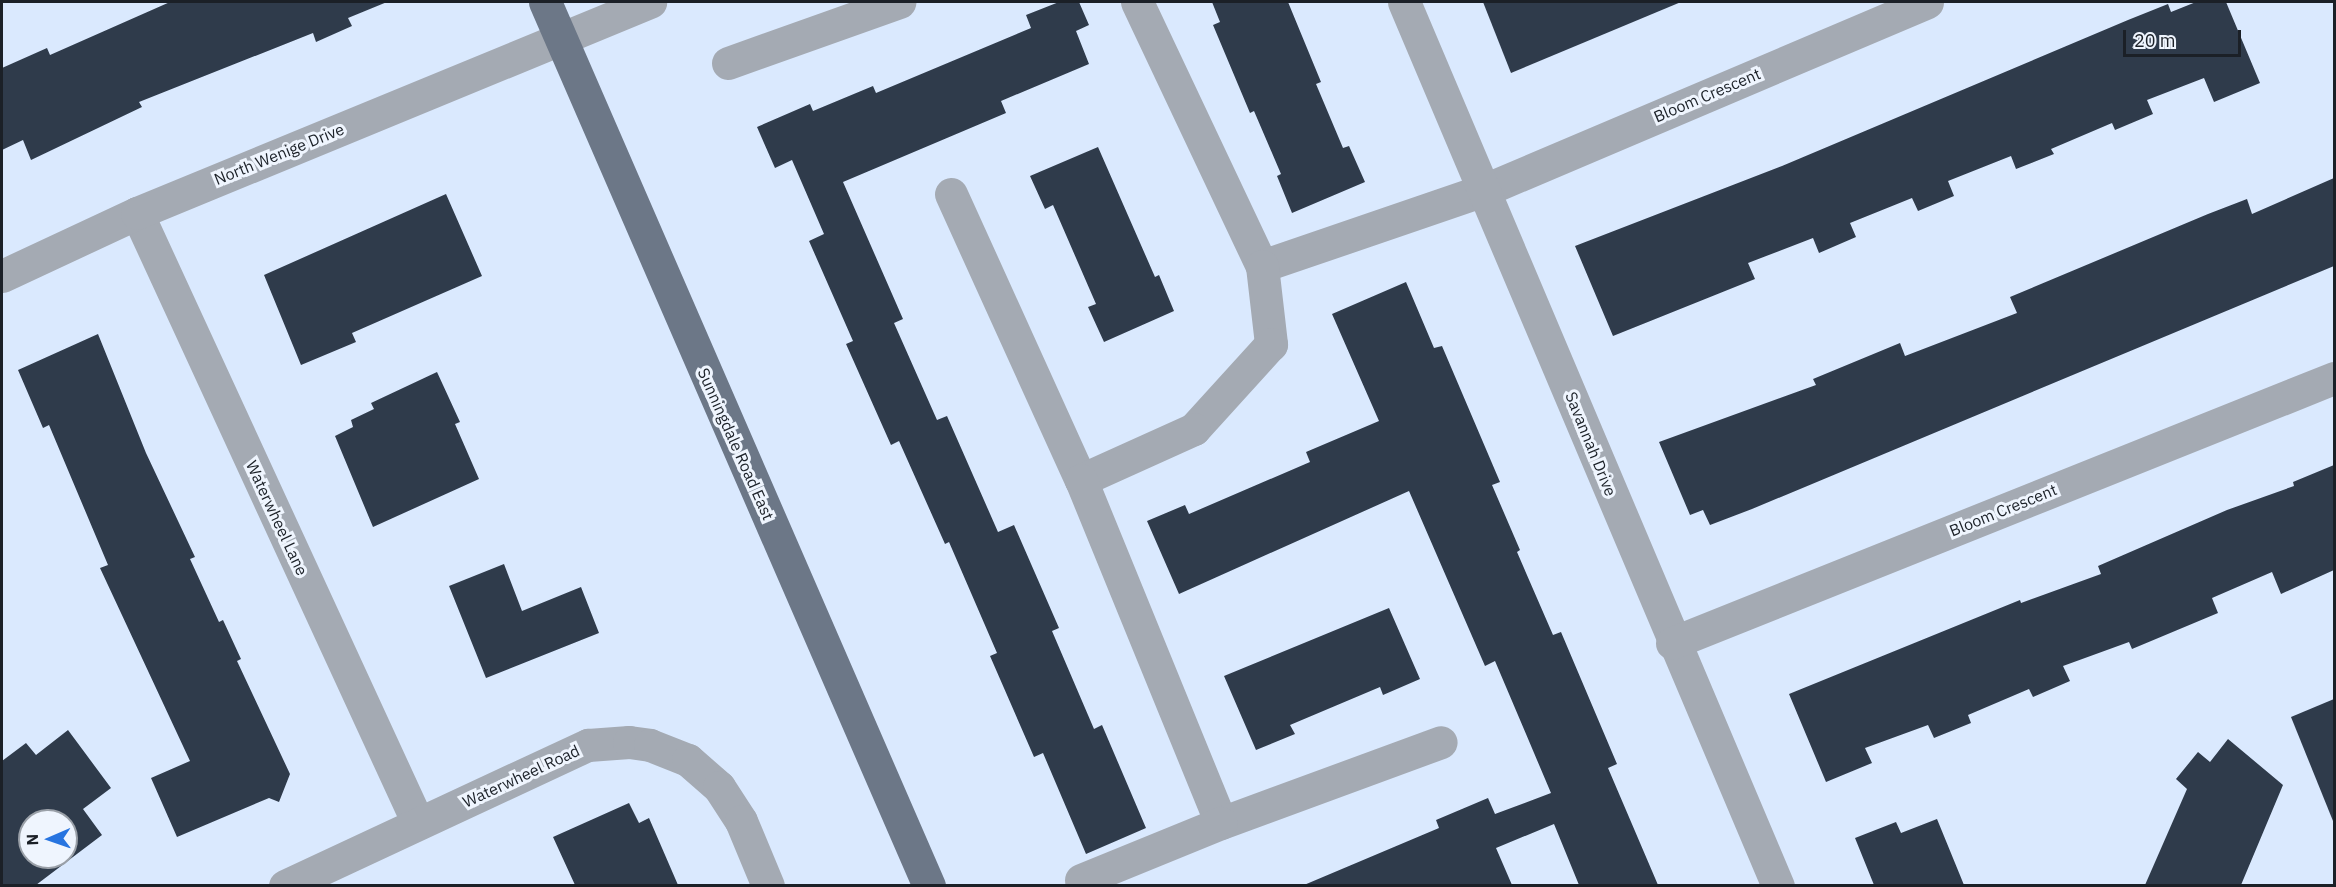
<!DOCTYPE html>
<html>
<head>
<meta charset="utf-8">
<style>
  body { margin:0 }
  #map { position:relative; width:2336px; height:887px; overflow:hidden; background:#dae9fe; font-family:"IBM Plex Sans",sans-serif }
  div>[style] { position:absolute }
  .building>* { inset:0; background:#2f3b4b }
  .minor>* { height:33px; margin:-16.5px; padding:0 16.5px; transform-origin:16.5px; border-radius:16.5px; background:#a4aab3 }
  .major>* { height:33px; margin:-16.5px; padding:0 16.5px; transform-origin:16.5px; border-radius:16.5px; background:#6c7787 }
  span { translate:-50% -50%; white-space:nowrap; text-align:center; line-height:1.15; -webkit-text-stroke:6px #eff5fe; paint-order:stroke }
  .street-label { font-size:16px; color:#1b2027 }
  .frame { position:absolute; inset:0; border:3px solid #1b2027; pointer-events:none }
  .north { position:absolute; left:18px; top:809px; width:60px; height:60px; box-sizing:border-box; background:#eff5fe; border:2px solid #9aa0a8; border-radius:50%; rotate:268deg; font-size:16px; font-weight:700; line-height:24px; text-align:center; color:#1b2027 }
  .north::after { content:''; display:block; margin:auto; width:21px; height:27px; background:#2774e0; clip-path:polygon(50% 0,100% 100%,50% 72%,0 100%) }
  .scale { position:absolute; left:2123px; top:30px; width:118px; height:27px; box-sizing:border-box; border:3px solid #1b2027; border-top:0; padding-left:8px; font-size:18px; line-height:21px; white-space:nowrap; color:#1b2027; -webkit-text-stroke:4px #eff5fe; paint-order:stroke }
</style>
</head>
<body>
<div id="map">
  <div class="building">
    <div style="clip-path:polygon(170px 2px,387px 2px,348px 18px,352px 26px,316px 42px,313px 33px,139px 102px,142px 107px,31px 160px,23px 140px,2px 150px,2px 68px,47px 48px,50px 55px)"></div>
    <div style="clip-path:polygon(1059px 2px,1079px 2px,1089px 25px,1076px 31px,1089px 64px,1001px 101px,1006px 113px,843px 182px,903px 319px,894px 323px,937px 420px,947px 416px,998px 532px,1014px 525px,1059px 628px,1052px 631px,1094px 729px,1102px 725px,1146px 828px,1086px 854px,1043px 753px,1034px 757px,990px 656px,997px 653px,949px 542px,945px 544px,899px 441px,891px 445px,846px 344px,853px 341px,809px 241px,824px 234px,792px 160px,775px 168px,757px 127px,810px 104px,813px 111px,873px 86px,876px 93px,1031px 28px,1026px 15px)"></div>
    <div style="clip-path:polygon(1212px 2px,1288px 2px,1321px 82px,1316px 84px,1343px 148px,1349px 146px,1365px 182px,1292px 213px,1277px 176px,1281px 174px,1254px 111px,1250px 113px,1213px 25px,1220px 22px)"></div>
    <div style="clip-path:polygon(1483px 2px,1681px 2px,1511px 73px)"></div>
    <div style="clip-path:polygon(2196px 2px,2226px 2px,2260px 83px,2214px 102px,2204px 78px,2147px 100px,2153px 114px,2115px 130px,2112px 123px,2051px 149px,2054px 154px,2016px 169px,2011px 156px,1948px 181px,1954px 196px,1918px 211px,1912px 198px,1850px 223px,1856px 237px,1819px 253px,1813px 238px,1748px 263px,1755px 279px,1613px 336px,1575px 246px,1782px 166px,2128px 20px,2168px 4px,2171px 12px)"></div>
    <div style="clip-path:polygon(1098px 147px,1155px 277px,1159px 275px,1174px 311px,1104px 342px,1088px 307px,1096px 304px,1053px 205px,1045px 209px,1030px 176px)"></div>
    <div style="clip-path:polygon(2334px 178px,2334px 266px,1752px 509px,1710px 525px,1703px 510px,1690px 515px,1659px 442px,1816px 385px,1813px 379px,1900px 343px,1905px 356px,2017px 313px,2010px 297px,2208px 214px,2247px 199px,2252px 214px)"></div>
    <div style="clip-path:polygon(446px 194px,482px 276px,352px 333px,356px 342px,301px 365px,264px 275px)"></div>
    <div style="clip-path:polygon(1406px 282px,1434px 348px,1442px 346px,1500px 482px,1492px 485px,1520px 550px,1517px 552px,1553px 635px,1561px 632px,1617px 764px,1608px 768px,1658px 885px,1579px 885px,1554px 824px,1496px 848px,1512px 885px,1304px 885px,1439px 828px,1436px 820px,1488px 798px,1495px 814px,1551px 793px,1495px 661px,1485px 666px,1409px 491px,1179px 594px,1147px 521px,1185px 505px,1189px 514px,1310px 462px,1306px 452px,1379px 421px,1332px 314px)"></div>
    <div style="clip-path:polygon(98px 334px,146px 453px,195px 557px,190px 559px,219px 622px,223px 620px,241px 659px,237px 661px,290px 774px,279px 802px,269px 798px,177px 837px,151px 778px,190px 761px,100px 568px,108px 565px,49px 425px,43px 428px,18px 370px)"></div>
    <div style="clip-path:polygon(437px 372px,460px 422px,455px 424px,479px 479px,373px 527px,335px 436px,353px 427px,351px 420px,374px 409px,371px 403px)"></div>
    <div style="clip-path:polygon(2334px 465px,2334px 570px,2281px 594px,2272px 572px,2212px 598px,2218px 613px,2132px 649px,2129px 642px,2063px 666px,2070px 681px,2033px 697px,2029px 689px,1968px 715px,1971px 723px,1934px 738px,1928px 725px,1865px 748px,1872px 763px,1826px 782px,1789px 694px,2020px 600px,2021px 603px,2101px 574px,2098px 566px,2227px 510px,2294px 486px,2293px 482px)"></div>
    <div style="clip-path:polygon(504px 564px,522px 611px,581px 587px,599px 633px,486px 678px,449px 586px)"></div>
    <div style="clip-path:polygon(1389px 608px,1420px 679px,1383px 695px,1380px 687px,1290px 725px,1295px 734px,1256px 750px,1224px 676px)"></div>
    <div style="clip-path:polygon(2334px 699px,2334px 820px,2333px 821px,2291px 717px)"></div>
    <div style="clip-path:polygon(evenodd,68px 730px,111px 788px,83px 809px,102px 835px,36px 885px,2px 885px,2px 761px,26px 743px,36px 755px,68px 730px,30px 821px,66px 821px,66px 857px,30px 857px,30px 821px)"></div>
    <div style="clip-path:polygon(2228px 739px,2283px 785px,2241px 885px,2145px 885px,2187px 789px,2176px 779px,2198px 752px,2210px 762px)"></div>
    <div style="clip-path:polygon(629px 803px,639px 823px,649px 818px,678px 885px,575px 885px,553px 837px)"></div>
    <div style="clip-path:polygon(1937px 819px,1964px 885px,1874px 885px,1855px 838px,1896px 822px,1901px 833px)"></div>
  </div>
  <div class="minor">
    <div style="left:1137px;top:2px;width:292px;rotate:64.7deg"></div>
    <div style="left:1262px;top:266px;width:238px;rotate:-18.9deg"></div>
    <div style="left:1487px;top:189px;width:478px;rotate:-23deg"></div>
    <div style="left:1404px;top:2px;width:960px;rotate:67.07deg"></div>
    <div style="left:728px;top:63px;width:182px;rotate:-19.6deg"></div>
    <div style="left:951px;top:194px;width:314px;rotate:65.6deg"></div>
    <div style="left:137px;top:213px;width:672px;rotate:65.27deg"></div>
    <div style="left:1262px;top:266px;width:79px;rotate:83.4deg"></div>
    <div style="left:1271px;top:344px;width:115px;rotate:132.2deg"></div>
    <div style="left:1194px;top:429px;width:124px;rotate:155.7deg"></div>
    <div style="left:1081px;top:480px;width:370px;rotate:67.8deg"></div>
    <div style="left:1221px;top:823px;width:234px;rotate:-20.2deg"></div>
    <div style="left:2px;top:276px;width:149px;rotate:-25deg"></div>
    <div style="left:137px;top:213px;width:555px;rotate:-22.36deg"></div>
    <div style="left:1672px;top:643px;width:713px;rotate:-21.82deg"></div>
    <div style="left:1081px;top:880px;width:151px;rotate:-22.2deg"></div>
    <div style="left:285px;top:886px;width:334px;rotate:-25deg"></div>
    <div style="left:588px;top:745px;width:41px;rotate:-4.2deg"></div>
    <div style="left:629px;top:742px;width:21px;rotate:8deg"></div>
    <div style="left:650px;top:745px;width:41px;rotate:21.5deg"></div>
    <div style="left:688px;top:760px;width:41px;rotate:41.1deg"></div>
    <div style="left:719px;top:787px;width:40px;rotate:57.1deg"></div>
    <div style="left:741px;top:821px;width:70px;rotate:67.4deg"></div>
  </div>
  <div class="major">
    <div style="left:545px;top:2px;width:964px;rotate:66.52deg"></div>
  </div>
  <div class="street-label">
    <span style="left:1707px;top:95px;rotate:-23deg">Bloom Crescent</span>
    <span style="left:279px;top:154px;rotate:-22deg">North Wenige Drive</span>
    <span style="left:736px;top:444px;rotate:66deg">Sunningdale Road East</span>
    <span style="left:1591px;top:444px;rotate:68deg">Savannah Drive</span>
    <span style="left:2003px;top:510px;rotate:-22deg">Bloom Crescent</span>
    <span style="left:277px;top:518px;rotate:65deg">Waterwheel Lane</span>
    <span style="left:521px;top:776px;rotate:-25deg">Waterwheel Road</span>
  </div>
  <div class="frame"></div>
  <div class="north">N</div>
  <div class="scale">20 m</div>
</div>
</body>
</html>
